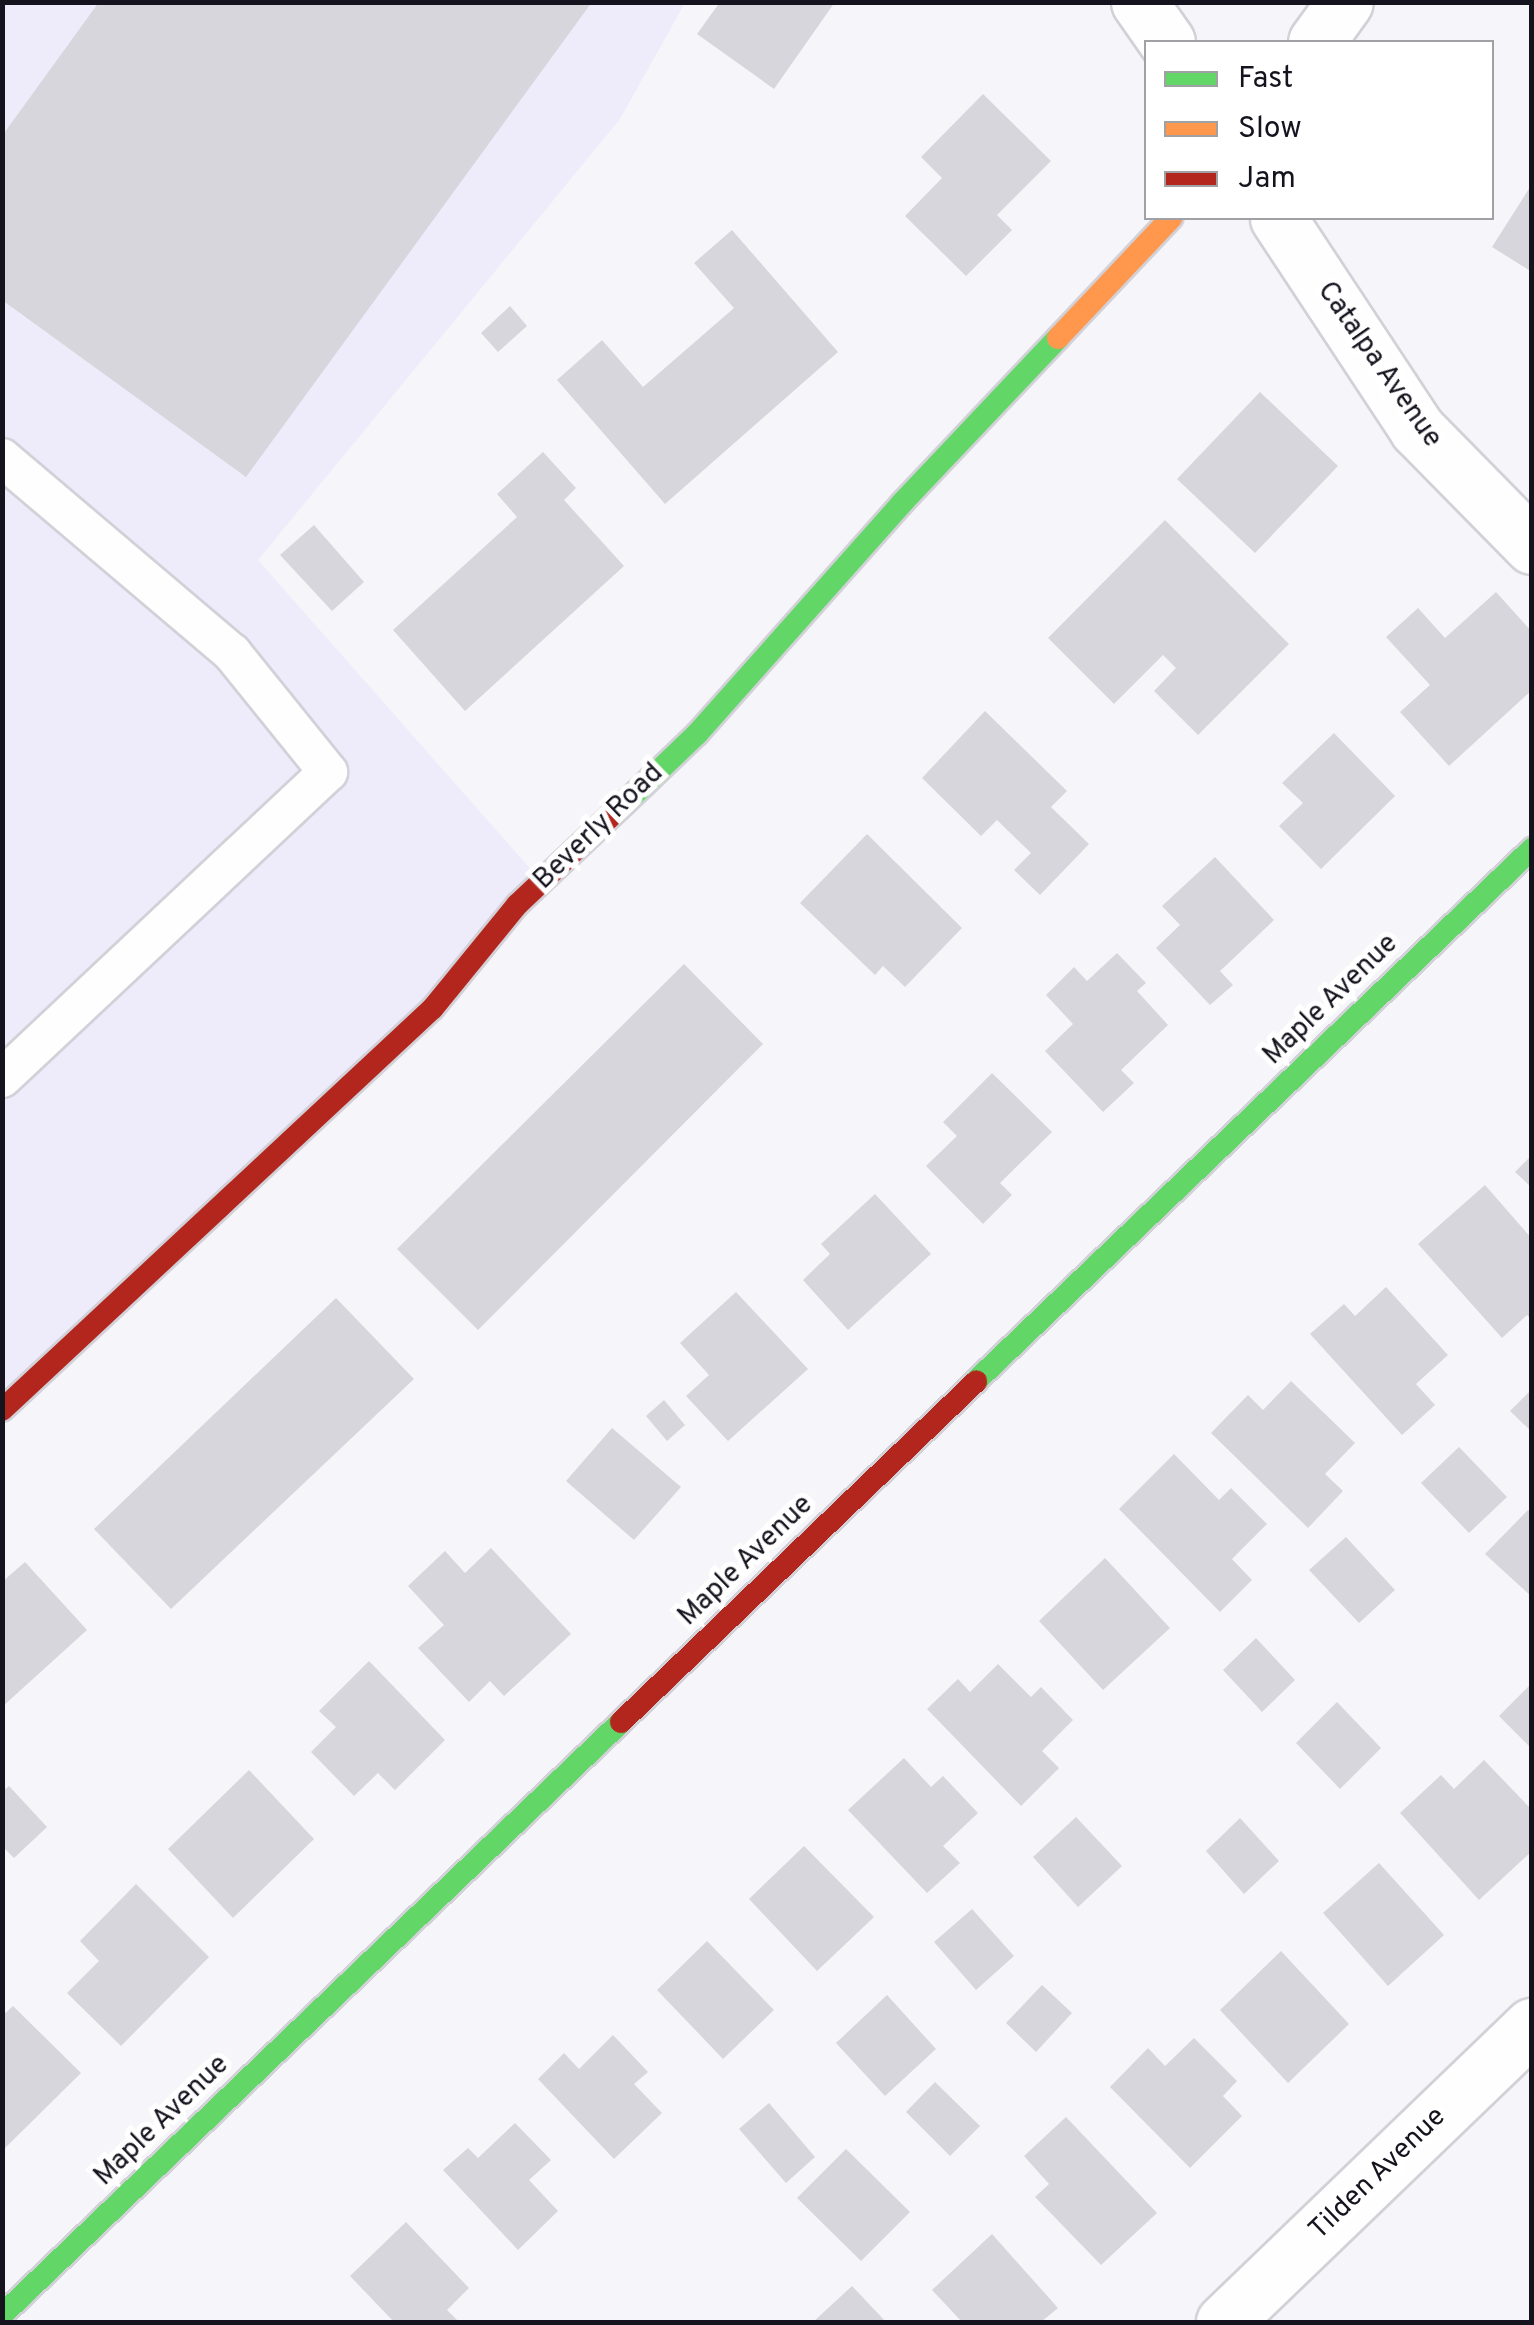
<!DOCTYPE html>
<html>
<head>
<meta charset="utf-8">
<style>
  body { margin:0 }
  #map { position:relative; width:1534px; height:2325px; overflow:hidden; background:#f6f5f9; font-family:Overpass,sans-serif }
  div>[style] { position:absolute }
  .built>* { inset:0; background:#eeecfa }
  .building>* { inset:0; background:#d7d6dd }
  .roads { filter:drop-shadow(2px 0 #d2d1d8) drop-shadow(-2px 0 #d2d1d8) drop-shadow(0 2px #d2d1d8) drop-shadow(0 -2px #d2d1d8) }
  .lane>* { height:38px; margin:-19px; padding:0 19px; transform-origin:19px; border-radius:19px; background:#fefefe }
  .street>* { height:55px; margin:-27.5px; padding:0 27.5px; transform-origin:27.5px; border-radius:27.5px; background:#fefefe }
  .fast>* { height:22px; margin:-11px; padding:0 11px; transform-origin:11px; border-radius:11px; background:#63d668 }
  .slow>* { height:22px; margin:-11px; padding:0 11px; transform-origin:11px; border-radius:11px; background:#ff974d }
  .jam>* { height:22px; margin:-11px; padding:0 11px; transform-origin:11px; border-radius:11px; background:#b3261e }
  span { translate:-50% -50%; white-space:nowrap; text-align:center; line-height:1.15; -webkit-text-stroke:10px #fff; paint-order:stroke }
  .street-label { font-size:28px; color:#15141e }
  .frame { position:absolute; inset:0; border:5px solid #15141e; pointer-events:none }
  .legend { position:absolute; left:1144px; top:40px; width:350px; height:180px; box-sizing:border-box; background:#fff; border:2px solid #a1a1a5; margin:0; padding:12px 18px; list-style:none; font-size:30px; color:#15141e }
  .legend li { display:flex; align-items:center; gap:20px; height:50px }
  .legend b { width:50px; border:2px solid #a1a1a5 }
</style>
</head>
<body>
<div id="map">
  <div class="built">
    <div style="clip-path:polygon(3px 3px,685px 3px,620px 119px,258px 560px,542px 882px,3px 1410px)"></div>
  </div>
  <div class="building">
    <div style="clip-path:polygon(99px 2px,592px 2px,246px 477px,2px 300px,2px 136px)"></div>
    <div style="clip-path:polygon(720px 2px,835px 2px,774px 89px,697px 34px)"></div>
    <div style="clip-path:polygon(983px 94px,1051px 161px,997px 215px,1012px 230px,966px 276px,905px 216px,942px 178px,921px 157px)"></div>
    <div style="clip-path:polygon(1532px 184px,1532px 272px,1492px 247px)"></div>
    <div style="clip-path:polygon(732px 230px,838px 352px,665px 504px,557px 380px,602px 340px,643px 387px,734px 308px,694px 263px)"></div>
    <div style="clip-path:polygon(510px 306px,527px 326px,498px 352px,481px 333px)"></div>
    <div style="clip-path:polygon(1260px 392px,1338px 466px,1255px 553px,1177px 479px)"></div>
    <div style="clip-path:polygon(543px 452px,576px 488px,564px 500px,624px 566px,465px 711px,393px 630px,517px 517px,497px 494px)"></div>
    <div style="clip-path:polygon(1165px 520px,1289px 644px,1198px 735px,1154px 691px,1176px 668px,1163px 655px,1114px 704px,1048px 638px)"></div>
    <div style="clip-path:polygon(314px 525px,364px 582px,332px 611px,280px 555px)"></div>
    <div style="clip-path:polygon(1496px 592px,1532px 632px,1532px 690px,1449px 766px,1400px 712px,1430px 685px,1386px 637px,1418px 608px,1445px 638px)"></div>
    <div style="clip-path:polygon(985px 711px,1067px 791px,1051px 807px,1089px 844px,1040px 895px,1014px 870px,1031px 853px,997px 820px,981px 836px,922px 778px)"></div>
    <div style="clip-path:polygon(1334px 733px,1395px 796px,1321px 869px,1279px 826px,1303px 803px,1282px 783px)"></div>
    <div style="clip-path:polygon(867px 834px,962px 928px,905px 987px,883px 966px,875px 975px,800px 903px)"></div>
    <div style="clip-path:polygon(1215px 857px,1274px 920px,1220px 971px,1233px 985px,1210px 1005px,1156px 948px,1180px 925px,1162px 906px)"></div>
    <div style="clip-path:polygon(1117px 953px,1146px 983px,1137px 991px,1168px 1025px,1121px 1070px,1134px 1083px,1103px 1112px,1045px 1051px,1073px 1024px,1046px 995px,1074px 967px,1087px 981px)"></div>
    <div style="clip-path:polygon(684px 964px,763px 1044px,478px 1330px,397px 1249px)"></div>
    <div style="clip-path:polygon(992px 1073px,1052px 1132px,1000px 1183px,1012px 1195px,983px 1224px,926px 1166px,957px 1136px,943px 1122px)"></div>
    <div style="clip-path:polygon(1532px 1155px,1532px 1188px,1515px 1172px)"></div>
    <div style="clip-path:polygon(1485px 1185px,1532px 1239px,1532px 1320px,1527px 1315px,1502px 1338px,1418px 1244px)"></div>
    <div style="clip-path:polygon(875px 1194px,931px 1254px,848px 1330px,803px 1280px,830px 1254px,821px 1244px)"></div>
    <div style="clip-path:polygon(1386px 1287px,1448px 1355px,1416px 1384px,1435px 1405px,1402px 1435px,1310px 1334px,1344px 1304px,1355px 1316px)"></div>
    <div style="clip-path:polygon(736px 1292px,808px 1369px,728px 1441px,686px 1396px,709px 1375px,680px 1343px)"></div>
    <div style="clip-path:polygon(336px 1298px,414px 1379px,171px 1609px,94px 1529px)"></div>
    <div style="clip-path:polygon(1291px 1381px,1355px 1443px,1325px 1474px,1343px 1491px,1308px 1528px,1211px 1433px,1248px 1395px,1263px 1410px)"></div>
    <div style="clip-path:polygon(1532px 1389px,1532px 1432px,1510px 1411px)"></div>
    <div style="clip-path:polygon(664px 1400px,685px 1425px,667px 1441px,646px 1416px)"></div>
    <div style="clip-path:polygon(612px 1428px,681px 1487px,634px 1540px,566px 1481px)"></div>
    <div style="clip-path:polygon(1459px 1447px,1507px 1497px,1469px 1533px,1421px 1483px)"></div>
    <div style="clip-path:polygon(1174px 1454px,1219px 1500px,1231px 1488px,1267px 1524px,1232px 1559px,1252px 1580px,1220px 1612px,1119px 1509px)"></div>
    <div style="clip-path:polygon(1528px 1510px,1532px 1514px,1532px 1597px,1485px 1554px)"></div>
    <div style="clip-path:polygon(1346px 1537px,1395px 1590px,1359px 1623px,1309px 1570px)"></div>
    <div style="clip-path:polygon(491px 1548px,571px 1634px,504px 1696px,490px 1681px,469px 1702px,418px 1648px,444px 1625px,408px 1586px,445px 1551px,465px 1573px)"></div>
    <div style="clip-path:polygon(1105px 1558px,1170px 1628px,1103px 1690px,1039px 1621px)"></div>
    <div style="clip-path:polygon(25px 1562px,87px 1630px,2px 1707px,2px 1582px)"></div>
    <div style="clip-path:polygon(1256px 1638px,1295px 1680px,1262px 1712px,1223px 1670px)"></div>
    <div style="clip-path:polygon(369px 1661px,445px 1740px,395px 1790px,378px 1773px,354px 1796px,311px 1752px,336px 1727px,319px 1711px)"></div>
    <div style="clip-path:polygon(998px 1664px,1031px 1697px,1041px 1687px,1073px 1720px,1042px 1751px,1059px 1768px,1021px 1806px,927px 1709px,958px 1679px,970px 1692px)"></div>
    <div style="clip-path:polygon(1532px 1683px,1532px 1749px,1499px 1716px)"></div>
    <div style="clip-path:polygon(1337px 1702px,1381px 1748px,1340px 1789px,1296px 1743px)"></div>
    <div style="clip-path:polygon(904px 1758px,931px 1787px,943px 1776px,978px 1813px,943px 1846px,960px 1863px,927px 1893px,848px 1810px)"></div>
    <div style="clip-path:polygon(1484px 1760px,1532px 1810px,1532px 1851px,1479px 1900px,1400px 1813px,1441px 1775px,1454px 1789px)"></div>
    <div style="clip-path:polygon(249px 1770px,314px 1839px,233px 1918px,168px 1849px)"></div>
    <div style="clip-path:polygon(9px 1786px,47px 1827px,14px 1858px,2px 1846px,2px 1792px)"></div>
    <div style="clip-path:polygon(1076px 1817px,1122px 1866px,1078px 1907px,1033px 1857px)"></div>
    <div style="clip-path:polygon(1240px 1818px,1279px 1861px,1244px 1894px,1206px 1851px)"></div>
    <div style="clip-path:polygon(804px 1846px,874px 1917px,817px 1971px,749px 1899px)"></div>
    <div style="clip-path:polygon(1379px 1863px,1444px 1935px,1388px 1986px,1323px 1913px)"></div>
    <div style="clip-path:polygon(136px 1884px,209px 1957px,121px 2046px,67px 1993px,99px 1961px,80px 1941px)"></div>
    <div style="clip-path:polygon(972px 1909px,1014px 1956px,976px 1990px,934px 1942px)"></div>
    <div style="clip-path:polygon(707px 1941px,774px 2010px,723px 2059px,657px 1990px)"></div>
    <div style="clip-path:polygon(1281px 1951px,1349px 2024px,1288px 2083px,1220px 2010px)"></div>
    <div style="clip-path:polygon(1042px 1985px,1072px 2013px,1036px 2052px,1006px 2023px)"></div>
    <div style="clip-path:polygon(887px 1995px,936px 2049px,885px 2096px,836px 2043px)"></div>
    <div style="clip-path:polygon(13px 2006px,81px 2073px,2px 2151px,2px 2016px)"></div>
    <div style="clip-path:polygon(613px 2035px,648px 2072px,634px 2084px,662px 2113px,614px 2159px,538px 2079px,564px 2053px,579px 2069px)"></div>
    <div style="clip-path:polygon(1194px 2038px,1237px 2081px,1223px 2096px,1242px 2116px,1190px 2168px,1110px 2087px,1148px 2048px,1165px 2066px)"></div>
    <div style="clip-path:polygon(935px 2082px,980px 2126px,950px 2156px,906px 2112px)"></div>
    <div style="clip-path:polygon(769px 2103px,815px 2157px,786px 2183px,739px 2129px)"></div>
    <div style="clip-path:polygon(1066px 2117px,1157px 2213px,1101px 2265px,1035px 2197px,1049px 2184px,1024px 2156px)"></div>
    <div style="clip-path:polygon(515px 2123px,551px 2160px,529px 2180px,558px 2211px,518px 2250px,443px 2170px,468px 2148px,478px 2158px)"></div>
    <div style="clip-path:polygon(846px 2149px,910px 2212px,861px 2261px,797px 2198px)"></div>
    <div style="clip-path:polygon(406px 2222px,469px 2288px,447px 2310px,459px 2322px,394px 2322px,350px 2276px)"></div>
    <div style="clip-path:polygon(992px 2234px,1058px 2308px,1041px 2322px,962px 2322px,932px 2290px)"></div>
    <div style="clip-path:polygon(852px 2286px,886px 2322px,813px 2322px)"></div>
  </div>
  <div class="roads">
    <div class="lane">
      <div style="left:2px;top:458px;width:302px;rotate:40.3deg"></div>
      <div style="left:232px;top:653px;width:153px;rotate:51.1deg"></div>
      <div style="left:328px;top:772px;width:447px;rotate:136.8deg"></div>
    </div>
    <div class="street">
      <div style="left:1139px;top:2px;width:49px;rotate:55deg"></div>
      <div style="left:1316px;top:42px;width:49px;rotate:-54.1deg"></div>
      <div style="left:1278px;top:218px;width:253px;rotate:56.6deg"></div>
      <div style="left:1417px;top:429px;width:164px;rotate:45.5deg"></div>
      <div style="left:1224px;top:2322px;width:427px;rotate:-43.9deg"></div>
    </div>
    <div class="fast">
      <div style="left:625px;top:803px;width:100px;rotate:-43.8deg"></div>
      <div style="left:697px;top:734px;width:309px;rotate:-48.4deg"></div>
      <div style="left:902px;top:503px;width:227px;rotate:-46.6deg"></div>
      <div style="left:976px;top:1381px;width:770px;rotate:-43.74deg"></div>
      <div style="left:2px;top:2315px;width:857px;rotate:-43.77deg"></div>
    </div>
    <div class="slow">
      <div style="left:1058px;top:338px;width:165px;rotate:-46.7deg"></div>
    </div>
    <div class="jam">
      <div style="left:2px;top:1410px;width:589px;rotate:-43.01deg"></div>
      <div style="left:433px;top:1008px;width:133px;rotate:-50.8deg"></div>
      <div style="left:517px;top:905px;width:149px;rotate:-43.4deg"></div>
      <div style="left:621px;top:1722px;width:492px;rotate:-43.8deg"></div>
    </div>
  </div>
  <div class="street-label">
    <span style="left:1379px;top:365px;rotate:55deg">Catalpa Avenue</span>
    <span style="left:599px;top:827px;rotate:-44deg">Beverly Road</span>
    <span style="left:1331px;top:1000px;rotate:-44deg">Maple Avenue</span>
    <span style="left:746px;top:1561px;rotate:-44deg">Maple Avenue</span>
    <span style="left:162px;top:2121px;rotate:-44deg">Maple Avenue</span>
    <span style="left:1378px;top:2174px;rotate:-44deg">Tilden Avenue</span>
  </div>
  <div class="frame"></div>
  <ul class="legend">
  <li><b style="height:12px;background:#63d668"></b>Fast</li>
  <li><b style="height:12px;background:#ff974d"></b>Slow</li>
  <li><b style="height:12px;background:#b3261e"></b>Jam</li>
  </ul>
</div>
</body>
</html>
